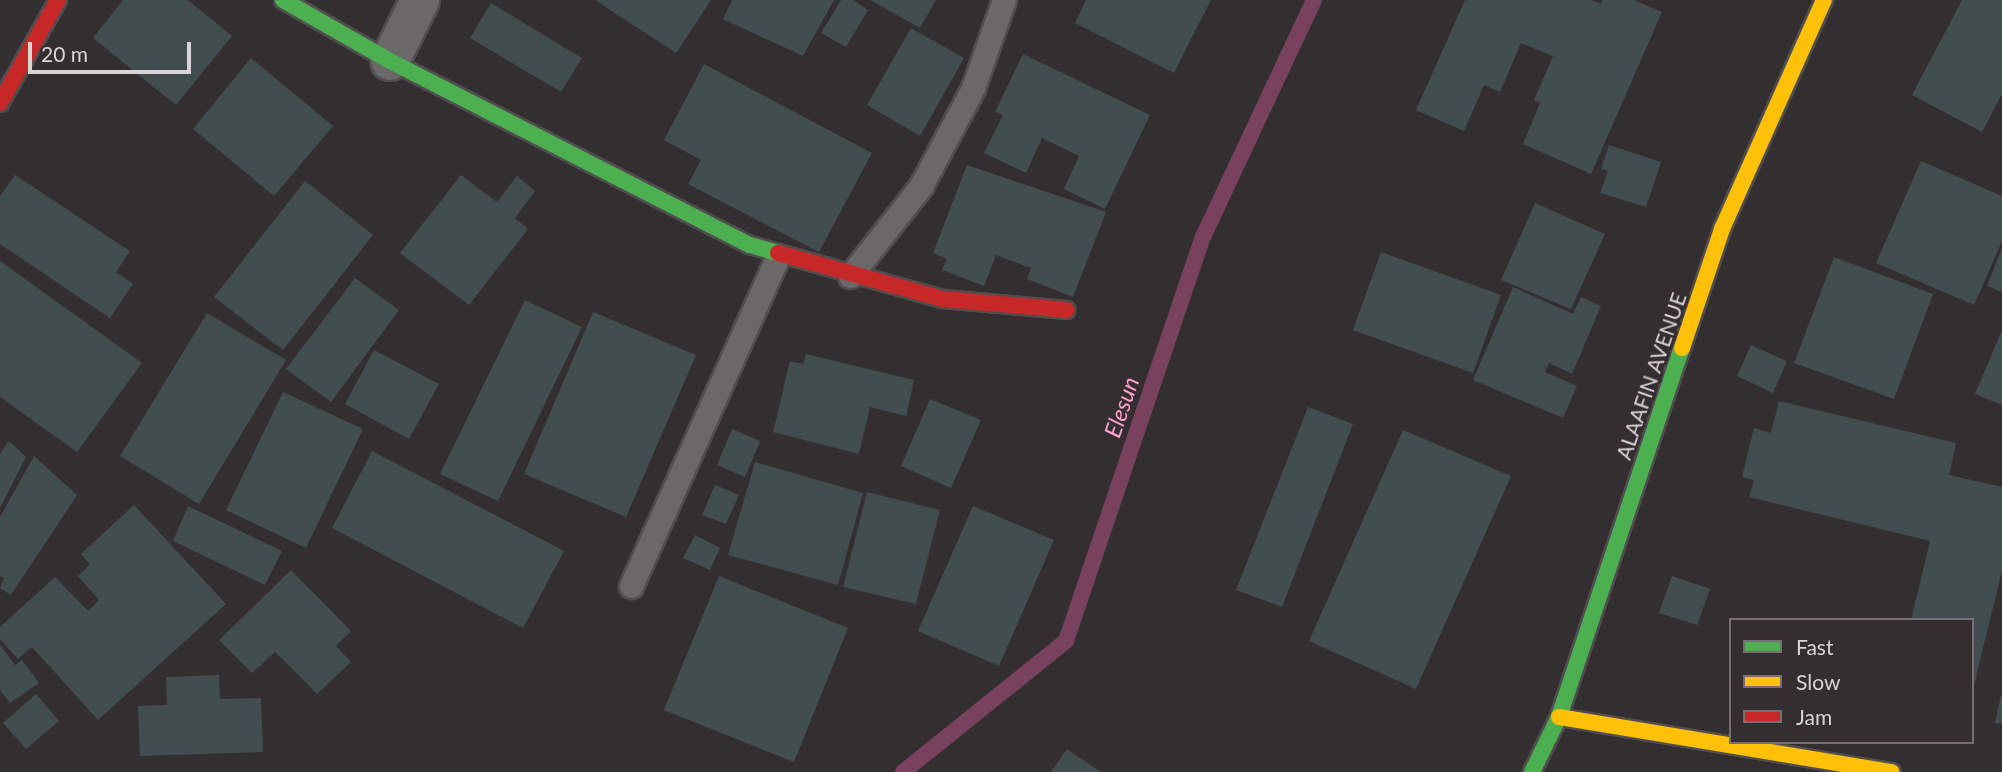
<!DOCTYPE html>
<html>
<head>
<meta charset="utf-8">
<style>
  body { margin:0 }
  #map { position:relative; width:2002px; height:772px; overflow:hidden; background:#332f31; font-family:Lato,sans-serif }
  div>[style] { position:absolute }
  .stream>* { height:16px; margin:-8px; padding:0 8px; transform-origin:8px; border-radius:8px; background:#78415d }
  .building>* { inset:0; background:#424d50 }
  .roads { filter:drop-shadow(2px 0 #504d4f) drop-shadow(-2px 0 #504d4f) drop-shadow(0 2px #504d4f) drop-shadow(0 -2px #504d4f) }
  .lane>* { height:23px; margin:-11.5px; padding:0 11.5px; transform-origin:11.5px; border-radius:11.5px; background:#6a6869 }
  .street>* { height:38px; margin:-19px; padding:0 19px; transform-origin:19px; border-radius:19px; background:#6a6869 }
  .fast>* { height:16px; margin:-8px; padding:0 8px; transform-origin:8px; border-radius:8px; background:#4caf50 }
  .slow>* { height:16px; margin:-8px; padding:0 8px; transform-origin:8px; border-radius:8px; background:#ffc107 }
  .jam>* { height:16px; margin:-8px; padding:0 8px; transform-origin:8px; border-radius:8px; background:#c62828 }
  span { translate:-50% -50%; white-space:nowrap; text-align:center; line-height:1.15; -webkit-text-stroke:6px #342e31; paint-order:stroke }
  .street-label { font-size:21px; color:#d9d4d6 }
  .water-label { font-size:23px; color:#fda1ce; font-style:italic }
  .legend { position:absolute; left:1729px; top:618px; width:245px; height:126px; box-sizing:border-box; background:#342e31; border:2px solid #767073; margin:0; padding:9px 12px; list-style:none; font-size:21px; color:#d9d4d6 }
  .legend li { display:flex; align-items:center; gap:14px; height:35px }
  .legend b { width:35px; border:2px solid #767073 }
  .scale { position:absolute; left:28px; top:42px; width:163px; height:32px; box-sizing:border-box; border:4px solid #d9d4d6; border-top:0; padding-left:9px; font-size:21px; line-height:24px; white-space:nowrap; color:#d9d4d6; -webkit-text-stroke:5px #342e31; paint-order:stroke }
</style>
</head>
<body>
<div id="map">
  <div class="stream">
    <div style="left:903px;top:772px;width:209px;rotate:-38.8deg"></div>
    <div style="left:1066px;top:641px;width:427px;rotate:-71.3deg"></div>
    <div style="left:1203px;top:237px;width:262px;rotate:-64.9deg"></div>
  </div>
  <div class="building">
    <div style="clip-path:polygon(123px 0,188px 0,232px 36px,176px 105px,93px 38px)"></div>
    <div style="clip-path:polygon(595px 0,711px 0,676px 53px)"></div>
    <div style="clip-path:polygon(732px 0,834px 0,803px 56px,723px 19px)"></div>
    <div style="clip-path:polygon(841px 0,853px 0,868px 10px,846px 47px,821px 33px)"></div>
    <div style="clip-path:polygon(870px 0,936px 0,920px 28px)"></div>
    <div style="clip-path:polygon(1086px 0,1211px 0,1174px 73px,1075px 23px)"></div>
    <div style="clip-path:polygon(1465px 0,1591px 0,1601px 4px,1602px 0,1634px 0,1662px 12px,1591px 174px,1523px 144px,1540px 103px,1534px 100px,1553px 56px,1521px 43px,1500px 92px,1484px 85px,1464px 131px,1416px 110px)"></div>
    <div style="clip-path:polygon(1962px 0,2002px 0,2002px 94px,1982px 132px,1912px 95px)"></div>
    <div style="clip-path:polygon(491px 3px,582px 58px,561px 92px,470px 38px)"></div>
    <div style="clip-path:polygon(911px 28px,964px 58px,920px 136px,867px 105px)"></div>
    <div style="clip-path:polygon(1023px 54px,1150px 115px,1105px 209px,1064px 189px,1079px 156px,1042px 138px,1026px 173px,984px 153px,1003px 115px,995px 112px)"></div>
    <div style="clip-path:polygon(251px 58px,333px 126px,274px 196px,193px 129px)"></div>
    <div style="clip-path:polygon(704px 64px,872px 153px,819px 252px,688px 184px,701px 160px,664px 140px)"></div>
    <div style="clip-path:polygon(1609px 145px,1661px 162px,1646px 207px,1600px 193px,1608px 171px,1601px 169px)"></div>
    <div style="clip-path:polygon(1921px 161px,2002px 196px,2002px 241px,1974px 305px,1876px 263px)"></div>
    <div style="clip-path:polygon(967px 165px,1106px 212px,1073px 297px,1027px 279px,1031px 268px,996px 255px,984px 286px,942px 270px,947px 259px,933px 253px)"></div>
    <div style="clip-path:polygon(15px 175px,130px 251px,116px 272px,133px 284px,110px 318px,0 244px,0 196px)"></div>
    <div style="clip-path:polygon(461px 175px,497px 202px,517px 176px,535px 191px,515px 218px,528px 229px,469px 305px,400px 253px)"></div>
    <div style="clip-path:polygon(305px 181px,373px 235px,283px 350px,214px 297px)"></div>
    <div style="clip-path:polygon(1535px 203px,1605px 234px,1571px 309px,1501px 280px)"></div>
    <div style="clip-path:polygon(2002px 248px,2002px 292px,1987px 286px)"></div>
    <div style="clip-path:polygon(1381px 252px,1501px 295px,1473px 373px,1353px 330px)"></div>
    <div style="clip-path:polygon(1834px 257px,1933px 294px,1894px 399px,1794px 363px)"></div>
    <div style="clip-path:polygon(0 261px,142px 363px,77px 452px,0 397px)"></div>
    <div style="clip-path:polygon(355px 278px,399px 310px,331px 402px,286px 369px)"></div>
    <div style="clip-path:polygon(1513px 287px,1573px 314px,1581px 297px,1601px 306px,1572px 374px,1549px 363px,1545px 372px,1577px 386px,1563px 418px,1473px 380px)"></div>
    <div style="clip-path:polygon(525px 300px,582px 327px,498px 501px,440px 474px)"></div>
    <div style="clip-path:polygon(593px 312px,696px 355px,626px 517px,524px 474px)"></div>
    <div style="clip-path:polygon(207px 313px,286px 360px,199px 504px,120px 456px)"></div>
    <div style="clip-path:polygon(2002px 330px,2002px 405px,1975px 394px)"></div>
    <div style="clip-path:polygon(1751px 345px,1787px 361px,1773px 393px,1737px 376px)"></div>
    <div style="clip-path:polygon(374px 350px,439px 384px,409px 439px,345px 404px)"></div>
    <div style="clip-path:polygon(806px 354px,914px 380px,906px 416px,870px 407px,859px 454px,773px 432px,790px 361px,803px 364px)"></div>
    <div style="clip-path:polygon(283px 392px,363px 429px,306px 548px,226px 510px)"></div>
    <div style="clip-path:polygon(930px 399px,981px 420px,951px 488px,901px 466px)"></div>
    <div style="clip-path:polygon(1779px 401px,1956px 443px,1949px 475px,2002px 487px,2002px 570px,1973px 690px,1972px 620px,1911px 620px,1930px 541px,1749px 497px,1754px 480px,1742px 477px,1754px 428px,1771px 433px)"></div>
    <div style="clip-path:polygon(1308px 407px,1353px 424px,1282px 607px,1236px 590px)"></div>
    <div style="clip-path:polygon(732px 429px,760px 441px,745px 477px,717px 465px)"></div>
    <div style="clip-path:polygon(1403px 430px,1511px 476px,1416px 689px,1309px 641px)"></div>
    <div style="clip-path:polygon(9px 441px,26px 457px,0 508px,0 454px)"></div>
    <div style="clip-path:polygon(372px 451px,564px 551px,523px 628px,332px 528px)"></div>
    <div style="clip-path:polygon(34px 456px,77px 495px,11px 595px,0 588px,4px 578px,0 576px,0 517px)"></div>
    <div style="clip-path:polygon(755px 462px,863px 493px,838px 585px,728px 555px)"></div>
    <div style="clip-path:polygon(715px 485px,739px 495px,726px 524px,702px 515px)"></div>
    <div style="clip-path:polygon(867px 492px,940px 510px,916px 604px,843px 587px)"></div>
    <div style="clip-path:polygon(134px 505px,226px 604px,98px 720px,32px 647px,18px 659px,0 639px,0 627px,55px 577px,88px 611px,99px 600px,78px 576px,90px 564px,81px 554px)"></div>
    <div style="clip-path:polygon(188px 506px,282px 551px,265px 585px,173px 541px)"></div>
    <div style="clip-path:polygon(973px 506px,1054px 540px,999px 666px,918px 631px)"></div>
    <div style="clip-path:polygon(695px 535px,720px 548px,710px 570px,683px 558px)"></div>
    <div style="clip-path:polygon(291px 570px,351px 631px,336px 646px,351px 662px,317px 694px,275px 652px,252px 673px,219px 640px)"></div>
    <div style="clip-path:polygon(719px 576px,848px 628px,794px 762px,664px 710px)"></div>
    <div style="clip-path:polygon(1672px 576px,1710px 589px,1697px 625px,1659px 613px)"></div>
    <div style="clip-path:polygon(0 645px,15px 665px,22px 660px,39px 683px,10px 703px,0 690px)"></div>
    <div style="clip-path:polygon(219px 675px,220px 699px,261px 698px,263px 752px,140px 756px,138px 706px,167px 705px,166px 677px)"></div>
    <div style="clip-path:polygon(36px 694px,59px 721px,26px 749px,3px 723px)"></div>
    <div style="clip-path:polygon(2001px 695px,2002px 695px,2002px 724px,1995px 723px)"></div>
    <div style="clip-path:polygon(1067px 749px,1101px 772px,1051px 772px)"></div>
  </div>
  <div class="roads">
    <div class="lane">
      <div style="left:850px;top:276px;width:115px;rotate:-51.7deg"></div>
      <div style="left:921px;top:186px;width:111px;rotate:-62deg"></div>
      <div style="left:973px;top:88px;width:93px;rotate:-70.6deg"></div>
      <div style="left:631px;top:586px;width:361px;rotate:-66deg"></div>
    </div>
    <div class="street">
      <div style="left:390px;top:61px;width:68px;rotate:-63.8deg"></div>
    </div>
    <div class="fast">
      <div style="left:283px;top:0;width:123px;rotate:29.7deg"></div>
      <div style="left:390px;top:61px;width:404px;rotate:27.1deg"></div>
      <div style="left:750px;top:245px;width:29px;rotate:16deg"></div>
      <div style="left:1532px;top:772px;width:61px;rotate:-63.9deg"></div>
      <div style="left:1559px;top:717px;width:389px;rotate:-71.6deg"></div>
    </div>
    <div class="slow">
      <div style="left:1682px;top:348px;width:126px;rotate:-71.4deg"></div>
      <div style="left:1722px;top:229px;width:251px;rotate:-66deg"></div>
      <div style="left:1559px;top:717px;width:337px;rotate:9.4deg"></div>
    </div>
    <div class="jam">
      <div style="left:0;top:103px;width:118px;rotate:-60.6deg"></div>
      <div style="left:778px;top:253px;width:171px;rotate:15.6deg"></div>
      <div style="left:943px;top:299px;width:124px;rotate:5.1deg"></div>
    </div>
  </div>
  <div class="street-label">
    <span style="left:1651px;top:376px;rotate:-71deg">ALAAFIN AVENUE</span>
  </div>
  <div class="water-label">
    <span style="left:1121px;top:407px;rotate:-71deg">Elesun</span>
  </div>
  <ul class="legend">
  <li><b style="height:9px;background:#4caf50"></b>Fast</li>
  <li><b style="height:9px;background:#ffc107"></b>Slow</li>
  <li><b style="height:9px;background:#c62828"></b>Jam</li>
  </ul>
  <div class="scale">20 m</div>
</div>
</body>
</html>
